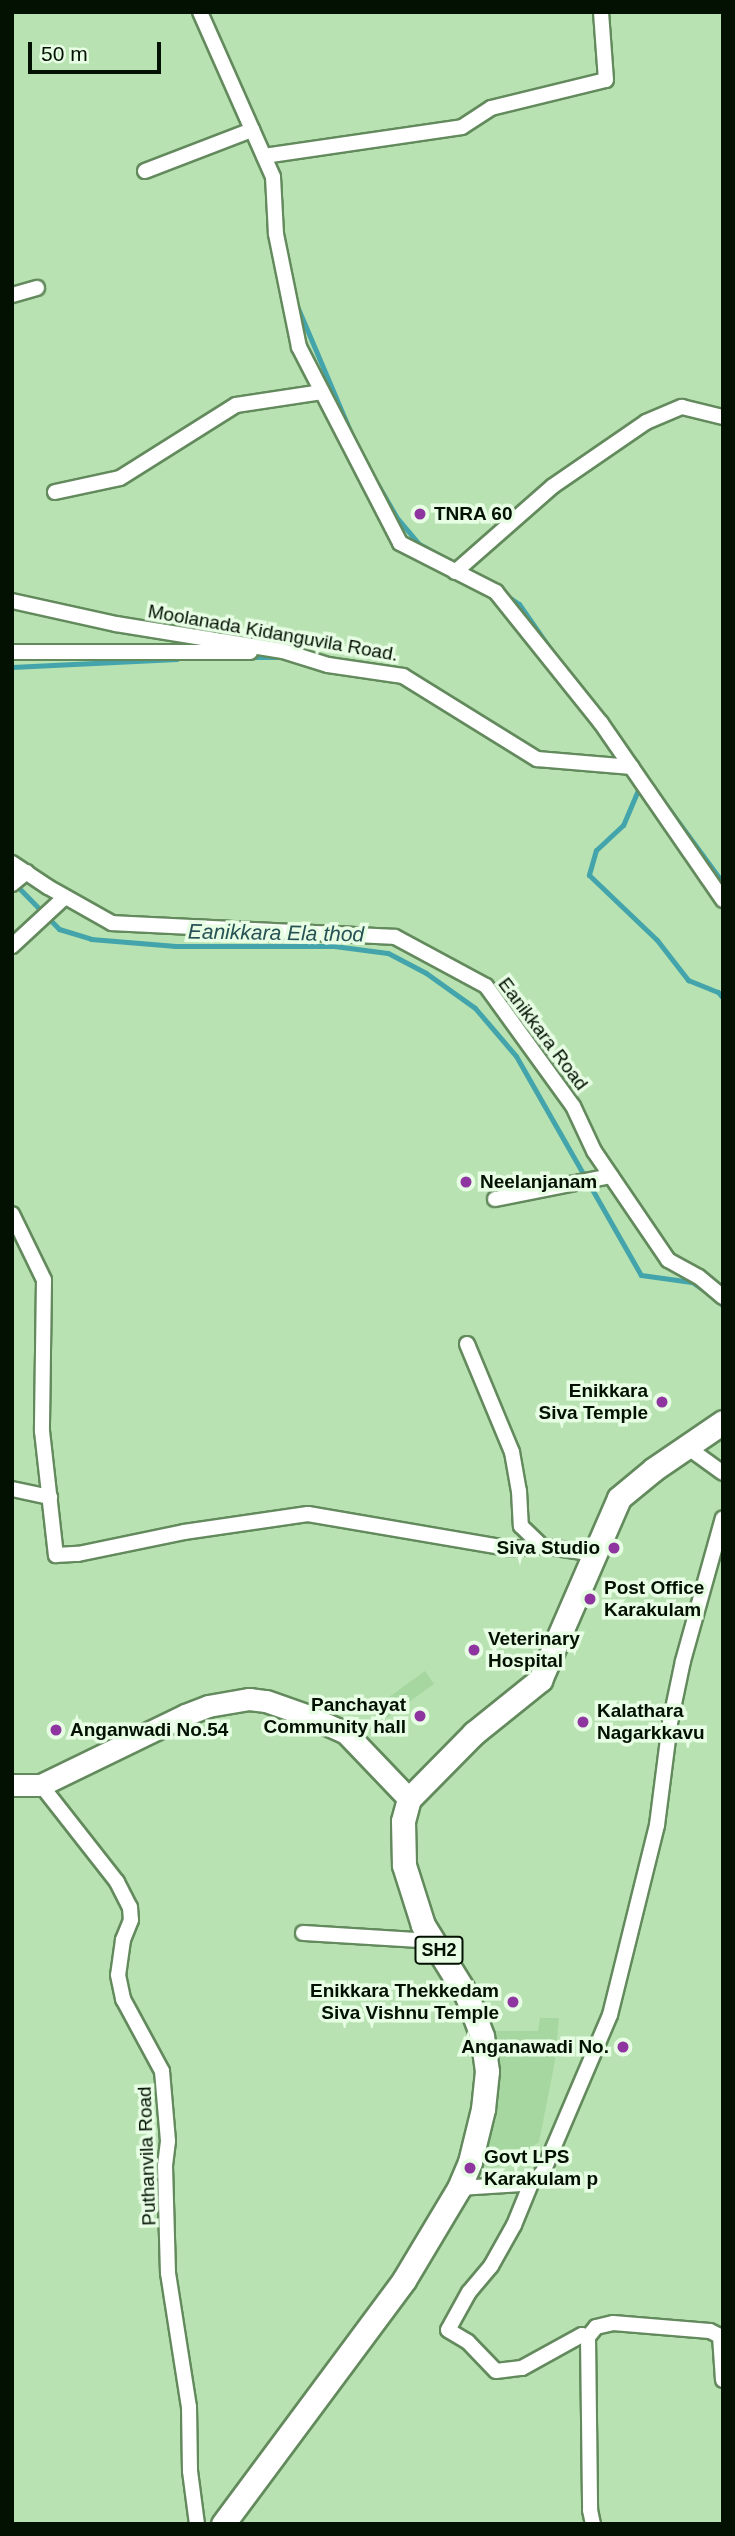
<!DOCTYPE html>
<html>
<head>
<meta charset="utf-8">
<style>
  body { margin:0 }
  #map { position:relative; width:735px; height:2536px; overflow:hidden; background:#b8e2b1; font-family:Arial,sans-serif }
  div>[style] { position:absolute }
  .built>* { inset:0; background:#a7d7a0 }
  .stream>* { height:5px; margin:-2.5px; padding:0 2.5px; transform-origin:2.5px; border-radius:2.5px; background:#43a4ab }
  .roads { filter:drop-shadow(2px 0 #638a5d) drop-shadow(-2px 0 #638a5d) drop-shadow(0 2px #638a5d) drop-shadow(0 -2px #638a5d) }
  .street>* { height:14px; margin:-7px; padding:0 7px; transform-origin:7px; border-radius:7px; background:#fff }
  .secondary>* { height:21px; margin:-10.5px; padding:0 10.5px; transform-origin:10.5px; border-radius:10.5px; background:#fff }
  .primary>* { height:23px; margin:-11.5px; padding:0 11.5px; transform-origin:11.5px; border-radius:11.5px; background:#fff }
  .dots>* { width:19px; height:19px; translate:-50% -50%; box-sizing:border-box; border:4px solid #e7fde4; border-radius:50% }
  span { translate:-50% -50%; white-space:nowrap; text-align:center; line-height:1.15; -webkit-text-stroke:7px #e7fde4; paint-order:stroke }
  .shield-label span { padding:2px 5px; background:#e7fde4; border:2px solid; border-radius:5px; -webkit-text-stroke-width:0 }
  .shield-label { font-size:18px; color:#031102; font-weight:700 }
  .poi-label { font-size:19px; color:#031102; font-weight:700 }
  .left { translate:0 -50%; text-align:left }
  .right { translate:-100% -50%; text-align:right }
  .street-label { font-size:19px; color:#031102 }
  .water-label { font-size:21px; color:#265255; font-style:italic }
  .frame { position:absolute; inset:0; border:14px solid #031102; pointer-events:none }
  .scale { position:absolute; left:28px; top:42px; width:133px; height:32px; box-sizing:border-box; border:4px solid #031102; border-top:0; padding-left:9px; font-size:21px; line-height:24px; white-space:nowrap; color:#031102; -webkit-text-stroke:5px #e7fde4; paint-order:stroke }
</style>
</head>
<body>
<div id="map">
  <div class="built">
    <div style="clip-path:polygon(425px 1671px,434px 1684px,387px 1718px,378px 1705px)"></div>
    <div style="clip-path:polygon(540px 2018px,559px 2018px,555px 2061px,539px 2142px,506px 2164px,492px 2168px,473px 2163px,490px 2031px,538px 2031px)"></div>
  </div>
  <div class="stream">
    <div style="left:297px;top:306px;width:138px;rotate:67deg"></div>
    <div style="left:378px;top:485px;width:39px;rotate:60deg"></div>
    <div style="left:398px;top:519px;width:33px;rotate:50deg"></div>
    <div style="left:419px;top:544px;width:33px;rotate:29deg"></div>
    <div style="left:504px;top:594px;width:18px;rotate:34deg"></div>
    <div style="left:519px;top:604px;width:60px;rotate:55.2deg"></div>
    <div style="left:250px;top:657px;width:28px"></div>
    <div style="left:12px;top:667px;width:165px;rotate:-2.8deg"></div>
    <div style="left:644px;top:775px;width:134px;rotate:53.8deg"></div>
    <div style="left:637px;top:782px;width:8px;rotate:83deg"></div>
    <div style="left:638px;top:790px;width:38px;rotate:113deg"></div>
    <div style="left:623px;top:825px;width:37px;rotate:137deg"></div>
    <div style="left:596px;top:850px;width:26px;rotate:106deg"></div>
    <div style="left:589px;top:875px;width:94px;rotate:43.7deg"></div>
    <div style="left:657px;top:940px;width:51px;rotate:52.2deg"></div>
    <div style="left:688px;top:980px;width:32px;rotate:22deg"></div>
    <div style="left:718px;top:992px;width:8px;rotate:50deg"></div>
    <div style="left:15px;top:884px;width:63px;rotate:45.6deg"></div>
    <div style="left:59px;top:929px;width:34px;rotate:17deg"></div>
    <div style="left:91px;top:939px;width:85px;rotate:4.7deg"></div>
    <div style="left:176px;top:946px;width:158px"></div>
    <div style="left:334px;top:946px;width:54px;rotate:7.4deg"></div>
    <div style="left:388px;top:953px;width:43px;rotate:27.8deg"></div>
    <div style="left:426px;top:973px;width:60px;rotate:35.5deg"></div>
    <div style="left:475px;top:1008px;width:63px;rotate:49.5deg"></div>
    <div style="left:516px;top:1056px;width:252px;rotate:60.3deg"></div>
    <div style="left:641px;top:1275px;width:51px;rotate:7.8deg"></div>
    <div style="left:692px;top:1282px;width:18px;rotate:34deg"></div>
    <div style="left:715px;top:1298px;width:11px;rotate:45deg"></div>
  </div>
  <div class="roads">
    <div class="street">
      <div style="left:200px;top:12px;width:180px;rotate:66.1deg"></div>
      <div style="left:273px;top:177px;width:57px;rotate:87deg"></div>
      <div style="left:276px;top:234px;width:115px;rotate:78.5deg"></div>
      <div style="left:299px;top:347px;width:220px;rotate:62.7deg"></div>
      <div style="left:400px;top:543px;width:108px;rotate:27deg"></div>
      <div style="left:496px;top:592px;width:168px;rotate:51.3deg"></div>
      <div style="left:601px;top:723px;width:215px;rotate:55.4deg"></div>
      <div style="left:264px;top:156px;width:200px;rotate:-8.3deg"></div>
      <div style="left:462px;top:127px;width:35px;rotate:-33deg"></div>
      <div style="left:491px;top:108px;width:118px;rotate:-13.7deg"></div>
      <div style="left:606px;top:80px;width:68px;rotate:-94.2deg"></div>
      <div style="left:145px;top:171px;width:115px;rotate:-21deg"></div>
      <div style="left:12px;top:295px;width:26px;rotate:-16deg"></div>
      <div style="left:55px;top:492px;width:66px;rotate:-12.2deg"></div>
      <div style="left:120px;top:478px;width:137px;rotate:-32.2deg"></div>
      <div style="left:236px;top:405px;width:87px;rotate:-8.6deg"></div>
      <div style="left:455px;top:572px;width:130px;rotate:-41.3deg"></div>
      <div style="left:553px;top:486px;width:113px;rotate:-34.5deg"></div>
      <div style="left:646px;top:422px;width:39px;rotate:-23deg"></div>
      <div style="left:682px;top:407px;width:42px;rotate:13.7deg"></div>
      <div style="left:12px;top:601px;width:107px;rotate:12.5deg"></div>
      <div style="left:116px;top:624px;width:169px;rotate:9.2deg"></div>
      <div style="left:283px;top:651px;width:47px;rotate:17.3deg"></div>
      <div style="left:328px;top:665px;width:76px;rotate:8.3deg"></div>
      <div style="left:403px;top:676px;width:158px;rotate:31.8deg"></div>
      <div style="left:537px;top:759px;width:95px;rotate:4.8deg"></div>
      <div style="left:12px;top:652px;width:238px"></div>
      <div style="left:12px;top:863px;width:43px;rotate:33.7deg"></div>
      <div style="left:48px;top:887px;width:73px;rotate:29.4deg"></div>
      <div style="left:112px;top:923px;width:283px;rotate:2.8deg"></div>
      <div style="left:395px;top:937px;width:103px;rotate:28.3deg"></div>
      <div style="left:486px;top:986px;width:148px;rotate:54.1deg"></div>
      <div style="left:573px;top:1106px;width:50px;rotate:65deg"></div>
      <div style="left:594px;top:1151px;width:132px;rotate:55.8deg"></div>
      <div style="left:668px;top:1260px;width:35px;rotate:29deg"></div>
      <div style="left:699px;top:1277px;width:31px;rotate:40deg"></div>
      <div style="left:12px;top:884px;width:19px;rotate:-39deg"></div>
      <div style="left:12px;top:946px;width:72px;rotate:-42.8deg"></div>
      <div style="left:495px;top:1199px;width:118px;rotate:-11.2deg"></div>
      <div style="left:12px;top:1214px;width:73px;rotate:64.1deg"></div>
      <div style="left:44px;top:1280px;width:151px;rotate:90.8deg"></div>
      <div style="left:42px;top:1431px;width:125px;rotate:83.6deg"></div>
      <div style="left:56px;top:1555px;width:22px;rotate:-3deg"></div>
      <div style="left:78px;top:1554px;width:108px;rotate:-11.7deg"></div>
      <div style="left:184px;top:1532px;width:125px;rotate:-8.3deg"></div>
      <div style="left:308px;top:1514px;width:207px;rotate:9.7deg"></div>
      <div style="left:512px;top:1549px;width:30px;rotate:-6deg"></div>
      <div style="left:467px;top:1344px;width:117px;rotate:67.4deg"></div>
      <div style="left:512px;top:1452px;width:40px;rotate:80deg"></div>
      <div style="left:519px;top:1491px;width:35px;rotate:87deg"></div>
      <div style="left:521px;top:1526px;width:29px;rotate:44deg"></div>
      <div style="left:542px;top:1546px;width:53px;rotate:8.7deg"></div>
      <div style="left:687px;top:1447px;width:44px;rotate:35.8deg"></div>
      <div style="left:12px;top:1489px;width:39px;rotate:12deg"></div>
      <div style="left:41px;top:1785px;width:123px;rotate:51.9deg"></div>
      <div style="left:117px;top:1882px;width:28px;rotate:63deg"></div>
      <div style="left:130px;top:1907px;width:13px;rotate:86deg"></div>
      <div style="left:131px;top:1920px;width:22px;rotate:112deg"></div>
      <div style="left:123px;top:1940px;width:35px;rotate:98deg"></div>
      <div style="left:118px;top:1975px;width:25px;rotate:78deg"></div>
      <div style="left:123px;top:1999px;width:82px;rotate:61.6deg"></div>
      <div style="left:162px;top:2071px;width:70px;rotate:85.1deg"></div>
      <div style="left:168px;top:2141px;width:25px;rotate:97deg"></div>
      <div style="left:165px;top:2166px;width:107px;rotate:88.4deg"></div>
      <div style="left:168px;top:2273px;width:136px;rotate:81.1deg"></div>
      <div style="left:189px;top:2407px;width:64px;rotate:89.1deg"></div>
      <div style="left:190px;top:2471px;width:53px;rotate:82.5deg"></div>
      <div style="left:303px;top:1933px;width:130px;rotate:3.5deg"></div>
      <div style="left:532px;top:2181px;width:48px;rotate:112.2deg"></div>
      <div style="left:514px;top:2225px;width:47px;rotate:119.3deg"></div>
      <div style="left:491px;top:2266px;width:34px;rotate:130deg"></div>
      <div style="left:469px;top:2292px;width:43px;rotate:118.9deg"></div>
      <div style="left:448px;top:2330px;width:23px;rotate:31deg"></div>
      <div style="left:468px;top:2342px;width:40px;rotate:46deg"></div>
      <div style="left:496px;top:2371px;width:26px;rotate:-7deg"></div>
      <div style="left:522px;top:2368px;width:68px;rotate:-28.8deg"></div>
      <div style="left:582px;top:2335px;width:6px;rotate:18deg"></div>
      <div style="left:588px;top:2337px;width:173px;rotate:89.3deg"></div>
      <div style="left:590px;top:2510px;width:14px;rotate:78deg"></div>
      <div style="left:459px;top:2188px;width:63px;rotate:-3.6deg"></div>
      <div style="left:522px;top:2184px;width:15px;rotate:-20deg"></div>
      <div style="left:536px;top:2179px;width:10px;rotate:-45deg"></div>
      <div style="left:543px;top:2172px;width:171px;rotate:-66.9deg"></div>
      <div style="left:610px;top:2015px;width:196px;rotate:-76.1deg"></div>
      <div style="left:657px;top:1825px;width:103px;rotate:-82.7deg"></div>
      <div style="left:670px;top:1723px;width:63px;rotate:-78.2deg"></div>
      <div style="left:683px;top:1661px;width:148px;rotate:-74.4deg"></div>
      <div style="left:588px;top:2337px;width:13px;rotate:-51deg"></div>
      <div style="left:596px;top:2327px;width:17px;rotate:-13deg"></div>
      <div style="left:613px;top:2323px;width:97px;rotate:4.7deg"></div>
      <div style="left:710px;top:2331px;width:11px;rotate:27deg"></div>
      <div style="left:720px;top:2336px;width:44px;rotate:86.1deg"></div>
    </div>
    <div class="secondary">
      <div style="left:12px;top:1785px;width:29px"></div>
      <div style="left:41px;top:1785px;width:160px;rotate:-25.9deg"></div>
      <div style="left:185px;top:1715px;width:25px;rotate:-21deg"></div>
      <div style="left:208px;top:1706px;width:42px;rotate:-9.7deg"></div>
      <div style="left:249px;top:1699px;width:17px;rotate:7deg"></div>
      <div style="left:266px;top:1701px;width:42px;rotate:19.3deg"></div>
      <div style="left:306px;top:1715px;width:44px;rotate:24.2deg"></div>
      <div style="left:346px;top:1733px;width:91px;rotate:46.3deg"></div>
    </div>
    <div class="primary">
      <div style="left:223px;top:2524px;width:304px;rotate:-53.4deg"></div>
      <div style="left:404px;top:2280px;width:107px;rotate:-59.1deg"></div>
      <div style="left:459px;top:2188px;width:28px;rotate:-67deg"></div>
      <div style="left:470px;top:2162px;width:55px;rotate:-76.2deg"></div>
      <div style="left:483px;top:2109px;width:38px;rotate:-84deg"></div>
      <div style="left:487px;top:2071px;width:35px;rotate:-98deg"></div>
      <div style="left:482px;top:2036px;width:43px;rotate:-110.6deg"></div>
      <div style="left:467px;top:1996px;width:84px;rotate:-121.8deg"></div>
      <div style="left:423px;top:1925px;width:63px;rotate:-107.6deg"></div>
      <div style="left:404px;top:1865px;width:44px;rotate:-91.3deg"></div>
      <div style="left:403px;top:1821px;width:23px;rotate:-75deg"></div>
      <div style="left:409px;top:1799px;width:93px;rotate:-45.4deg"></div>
      <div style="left:474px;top:1733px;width:85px;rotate:-38.8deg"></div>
      <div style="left:540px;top:1680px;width:198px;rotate:-66.5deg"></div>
      <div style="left:619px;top:1498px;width:45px;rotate:-39.6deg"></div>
      <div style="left:654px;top:1469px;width:83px;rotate:-34.3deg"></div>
    </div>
  </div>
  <div class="dots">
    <div style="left:420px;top:514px;background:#8f35a0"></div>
    <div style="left:466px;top:1182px;background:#8f35a0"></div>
    <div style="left:662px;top:1402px;background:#8f35a0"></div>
    <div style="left:614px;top:1548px;background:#8f35a0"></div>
    <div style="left:590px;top:1599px;background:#8f35a0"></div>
    <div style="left:474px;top:1650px;background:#8f35a0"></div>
    <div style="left:420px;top:1716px;background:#8f35a0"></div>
    <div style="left:583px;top:1722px;background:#8f35a0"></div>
    <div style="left:56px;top:1730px;background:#8f35a0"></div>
    <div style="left:513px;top:2002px;background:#8f35a0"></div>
    <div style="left:623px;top:2047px;background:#8f35a0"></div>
    <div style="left:470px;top:2168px;background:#8f35a0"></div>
  </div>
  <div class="shield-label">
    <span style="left:439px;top:1950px">SH2</span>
  </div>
  <div class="poi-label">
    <span class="left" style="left:434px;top:514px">TNRA 60</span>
    <span class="left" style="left:480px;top:1182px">Neelanjanam</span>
    <span class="right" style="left:648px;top:1402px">Enikkara<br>Siva Temple</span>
    <span class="right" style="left:600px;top:1548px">Siva Studio</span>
    <span class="left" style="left:604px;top:1599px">Post Office<br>Karakulam</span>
    <span class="left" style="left:488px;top:1650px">Veterinary<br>Hospital</span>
    <span class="right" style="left:406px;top:1716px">Panchayat<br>Community hall</span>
    <span class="left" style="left:597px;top:1722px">Kalathara<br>Nagarkkavu</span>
    <span class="left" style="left:70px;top:1730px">Anganwadi No.54</span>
    <span class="right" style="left:499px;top:2002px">Enikkara Thekkedam<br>Siva Vishnu Temple</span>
    <span class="right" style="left:609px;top:2047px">Anganawadi No.</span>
    <span class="left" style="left:484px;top:2168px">Govt LPS<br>Karakulam p</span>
  </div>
  <div class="street-label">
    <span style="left:273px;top:633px;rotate:10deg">Moolanada Kidanguvila Road.</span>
    <span style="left:543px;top:1034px;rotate:53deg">Eanikkara Road</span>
    <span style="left:147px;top:2156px;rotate:-92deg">Puthanvila Road</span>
  </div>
  <div class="water-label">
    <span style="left:276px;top:933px;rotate:1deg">Eanikkara Ela thod</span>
  </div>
  <div class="frame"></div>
  <div class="scale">50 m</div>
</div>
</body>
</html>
